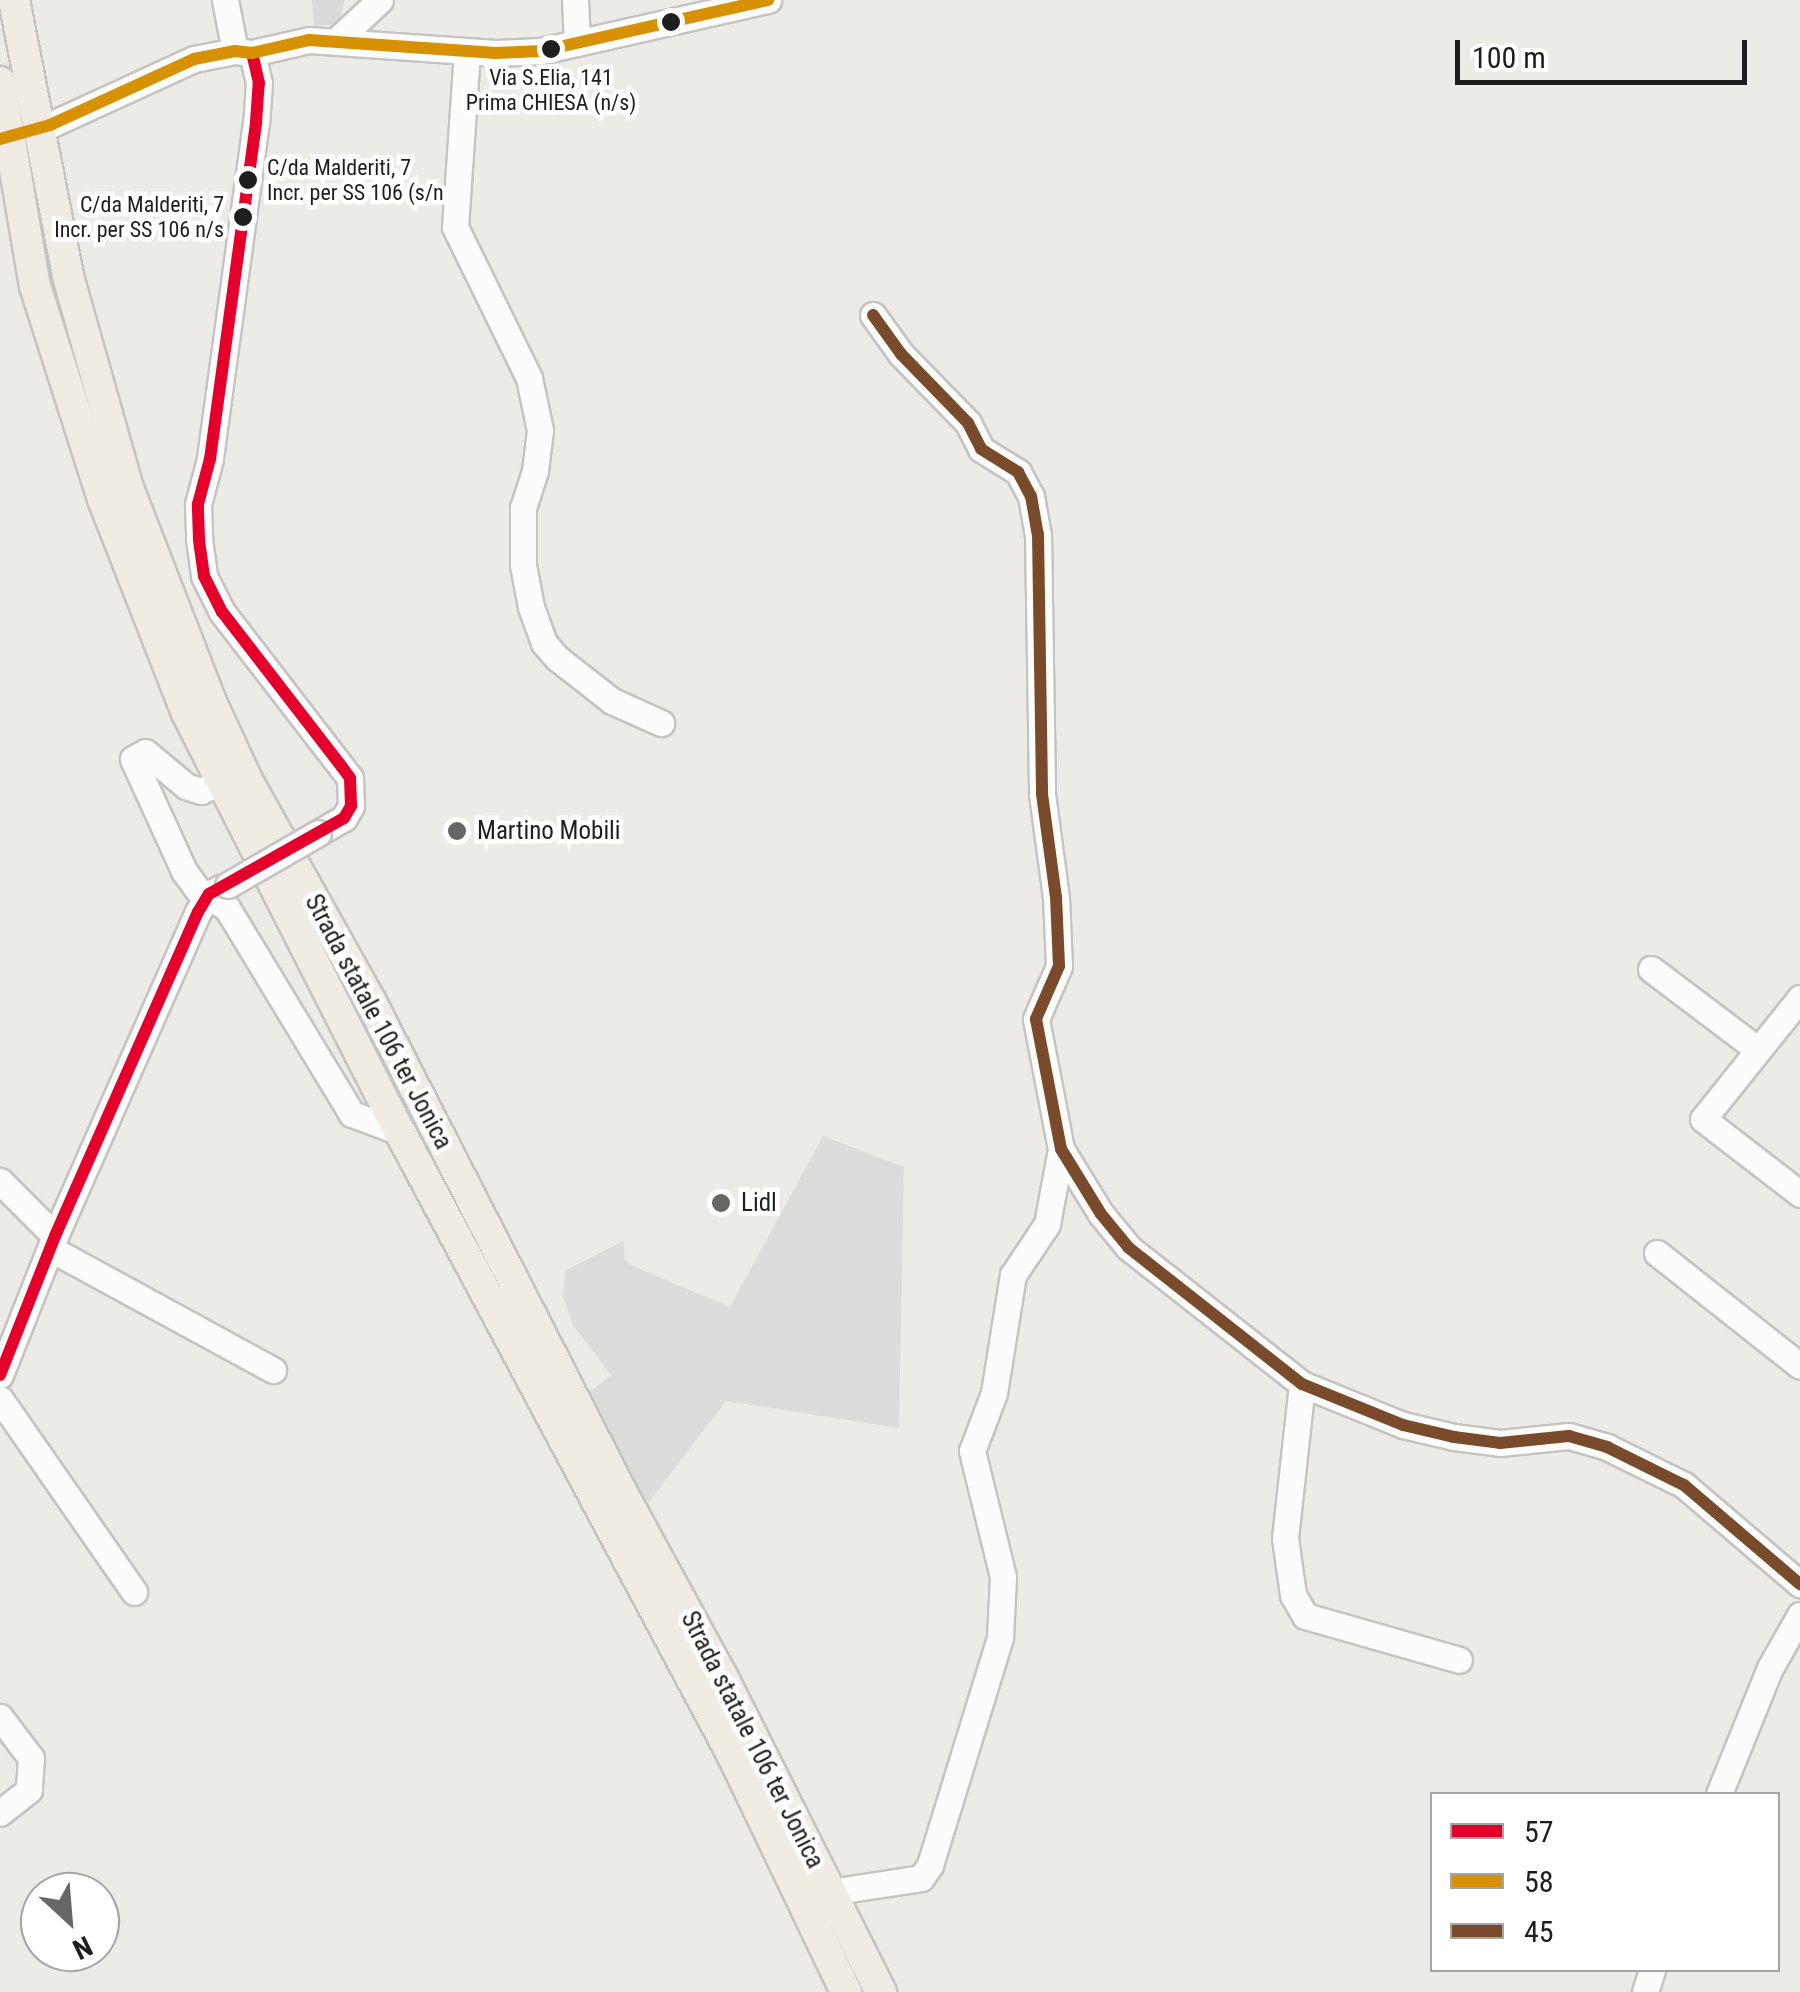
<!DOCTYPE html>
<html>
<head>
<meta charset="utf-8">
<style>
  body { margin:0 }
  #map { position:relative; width:1800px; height:1992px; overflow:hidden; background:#edebe6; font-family:"Roboto Condensed",sans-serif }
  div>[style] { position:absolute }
  .religious>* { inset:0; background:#dbdad8 }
  .parking>* { inset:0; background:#dddcda }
  .roads { filter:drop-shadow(2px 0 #c5c4c2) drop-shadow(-2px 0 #c5c4c2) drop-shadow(0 2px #c5c4c2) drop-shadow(0 -2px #c5c4c2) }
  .minor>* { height:25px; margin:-12.5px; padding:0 12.5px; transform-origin:12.5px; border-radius:12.5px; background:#fcfcfb }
  .major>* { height:30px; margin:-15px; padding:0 15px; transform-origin:15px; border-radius:15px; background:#f1ece3 }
  .bridges { filter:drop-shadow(2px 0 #c5c4c2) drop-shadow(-2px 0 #c5c4c2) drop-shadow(0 2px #c5c4c2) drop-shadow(0 -2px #c5c4c2) }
  .minor-bridge>* { height:25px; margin:-12.5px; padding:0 12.5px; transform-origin:12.5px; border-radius:12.5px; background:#fcfcfb }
  .bus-1>* { height:12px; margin:-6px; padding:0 6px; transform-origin:6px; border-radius:6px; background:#e4002b }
  .bus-2>* { height:12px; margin:-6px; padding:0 6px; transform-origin:6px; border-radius:6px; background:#d69204 }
  .bus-3>* { height:12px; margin:-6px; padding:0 6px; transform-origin:6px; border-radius:6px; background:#7a4b2a }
  .dots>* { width:28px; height:28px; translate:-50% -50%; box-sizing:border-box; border:5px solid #fff; border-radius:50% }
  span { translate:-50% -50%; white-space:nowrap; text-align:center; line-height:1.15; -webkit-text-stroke:9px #fff; paint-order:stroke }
  .bus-label { font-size:22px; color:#1e1e1e }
  .left { translate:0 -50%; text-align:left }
  .right { translate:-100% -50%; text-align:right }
  .poi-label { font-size:25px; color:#1e1e1e }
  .street-label { font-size:25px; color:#1e1e1e }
  .legend { position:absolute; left:1430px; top:1792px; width:350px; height:180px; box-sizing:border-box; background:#fff; border:2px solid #a5a5a5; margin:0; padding:12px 18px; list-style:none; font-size:30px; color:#1e1e1e }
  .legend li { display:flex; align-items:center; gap:20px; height:50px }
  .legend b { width:50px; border:2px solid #a5a5a5 }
  .north { position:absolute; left:20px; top:1872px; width:100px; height:100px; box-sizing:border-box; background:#fff; border:2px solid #a5a5a5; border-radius:50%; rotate:154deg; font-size:28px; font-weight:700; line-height:40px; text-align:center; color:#1e1e1e }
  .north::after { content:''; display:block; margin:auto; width:35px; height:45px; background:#666664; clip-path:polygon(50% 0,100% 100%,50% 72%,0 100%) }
  .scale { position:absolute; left:1455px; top:40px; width:292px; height:45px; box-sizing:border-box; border:5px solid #1e1e1e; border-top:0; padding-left:12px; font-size:30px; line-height:35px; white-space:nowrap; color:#1e1e1e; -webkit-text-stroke:8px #fff; paint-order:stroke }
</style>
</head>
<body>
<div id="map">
  <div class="religious">
    <div style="clip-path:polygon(312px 0,344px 0,340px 24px,314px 26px)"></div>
  </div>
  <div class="parking">
    <div style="clip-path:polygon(823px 1136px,904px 1167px,899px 1428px,726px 1401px,643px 1510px,585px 1396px,611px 1375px,573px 1325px,563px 1297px,565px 1271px,623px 1241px,625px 1260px,633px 1266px,730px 1307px)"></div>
  </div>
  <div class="roads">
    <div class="minor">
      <div style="left:225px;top:0;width:52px;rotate:78.9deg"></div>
      <div style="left:575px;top:0;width:43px;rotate:87.3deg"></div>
      <div style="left:336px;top:41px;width:60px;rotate:-43deg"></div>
      <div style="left:467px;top:51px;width:176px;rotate:93.9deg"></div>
      <div style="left:455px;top:227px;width:168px;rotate:63.9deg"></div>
      <div style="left:529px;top:378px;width:53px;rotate:78.1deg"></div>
      <div style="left:540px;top:430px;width:41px;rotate:97deg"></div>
      <div style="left:535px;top:471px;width:39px;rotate:108deg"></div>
      <div style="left:523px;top:508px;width:57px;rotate:90deg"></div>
      <div style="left:523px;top:565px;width:43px;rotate:79.2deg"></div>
      <div style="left:531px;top:607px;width:38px;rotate:70deg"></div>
      <div style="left:544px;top:643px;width:20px;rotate:49deg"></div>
      <div style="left:557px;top:658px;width:70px;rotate:38deg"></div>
      <div style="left:612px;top:701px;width:54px;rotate:24.2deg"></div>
      <div style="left:252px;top:53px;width:31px;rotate:77deg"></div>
      <div style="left:259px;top:83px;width:39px;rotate:94deg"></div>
      <div style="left:256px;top:122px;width:340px;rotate:97.8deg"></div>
      <div style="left:210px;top:459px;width:47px;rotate:104.9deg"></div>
      <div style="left:198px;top:504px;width:35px;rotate:88deg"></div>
      <div style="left:199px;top:539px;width:37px;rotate:82deg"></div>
      <div style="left:204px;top:576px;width:40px;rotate:63.4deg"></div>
      <div style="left:222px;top:612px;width:210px;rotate:52.4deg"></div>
      <div style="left:350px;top:778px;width:28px;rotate:88deg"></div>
      <div style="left:351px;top:806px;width:14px;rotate:120deg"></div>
      <div style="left:344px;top:818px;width:30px;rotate:150deg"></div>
      <div style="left:50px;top:125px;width:158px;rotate:-24.6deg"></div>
      <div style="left:194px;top:59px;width:42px;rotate:-11deg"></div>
      <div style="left:235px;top:51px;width:17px;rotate:7deg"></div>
      <div style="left:252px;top:53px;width:58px;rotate:-12.8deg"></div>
      <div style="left:309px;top:40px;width:187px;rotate:4deg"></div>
      <div style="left:496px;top:53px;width:45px;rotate:-2.5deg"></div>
      <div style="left:541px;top:51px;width:233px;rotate:-12.7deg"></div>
      <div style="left:873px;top:315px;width:48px;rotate:54.3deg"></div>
      <div style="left:901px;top:354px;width:96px;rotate:45.8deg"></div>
      <div style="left:968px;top:423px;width:29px;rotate:63deg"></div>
      <div style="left:981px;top:449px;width:44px;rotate:31.9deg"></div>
      <div style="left:1018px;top:472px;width:27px;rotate:62deg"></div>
      <div style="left:1031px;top:496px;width:39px;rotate:80deg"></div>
      <div style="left:1038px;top:534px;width:260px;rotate:89.1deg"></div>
      <div style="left:1042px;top:794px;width:104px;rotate:82.3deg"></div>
      <div style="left:1056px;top:897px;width:69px;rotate:87.5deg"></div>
      <div style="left:1059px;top:966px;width:58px;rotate:113.5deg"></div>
      <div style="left:1036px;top:1019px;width:132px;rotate:79.1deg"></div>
      <div style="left:1061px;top:1149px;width:76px;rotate:58.4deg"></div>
      <div style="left:1101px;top:1214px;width:44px;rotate:50.5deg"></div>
      <div style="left:1129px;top:1248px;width:220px;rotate:38.2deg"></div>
      <div style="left:1302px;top:1384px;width:109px;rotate:22.1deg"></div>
      <div style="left:1403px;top:1425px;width:52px;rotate:13.2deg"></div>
      <div style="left:1454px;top:1437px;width:46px;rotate:7.4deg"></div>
      <div style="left:1500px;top:1443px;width:69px;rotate:-5.8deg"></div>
      <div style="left:1569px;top:1436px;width:40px;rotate:16deg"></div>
      <div style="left:1607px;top:1447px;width:86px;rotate:26.3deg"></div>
      <div style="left:1684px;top:1485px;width:153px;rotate:40.5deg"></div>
      <div style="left:220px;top:782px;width:21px;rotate:155deg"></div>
      <div style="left:201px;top:791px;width:16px;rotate:-162deg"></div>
      <div style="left:186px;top:786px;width:53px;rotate:-140.3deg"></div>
      <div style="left:145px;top:752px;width:14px;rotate:150deg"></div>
      <div style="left:133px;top:759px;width:123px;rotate:65.5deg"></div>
      <div style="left:184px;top:871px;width:24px;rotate:54deg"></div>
      <div style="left:198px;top:890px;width:34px;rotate:32deg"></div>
      <div style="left:227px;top:908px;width:241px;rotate:58.8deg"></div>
      <div style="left:352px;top:1114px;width:51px;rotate:20.6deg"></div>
      <div style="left:1651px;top:969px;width:134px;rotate:37.1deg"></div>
      <div style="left:1800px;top:998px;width:155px;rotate:128.7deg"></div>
      <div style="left:1703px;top:1119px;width:123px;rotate:37.7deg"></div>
      <div style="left:0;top:1181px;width:78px;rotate:45deg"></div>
      <div style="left:51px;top:1249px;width:253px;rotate:28.6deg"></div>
      <div style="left:1657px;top:1253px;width:182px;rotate:38.3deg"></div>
      <div style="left:0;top:1375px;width:149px;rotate:-68.4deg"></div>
      <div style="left:55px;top:1236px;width:354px;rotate:-66.2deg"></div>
      <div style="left:198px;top:912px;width:21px;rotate:-59deg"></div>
      <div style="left:209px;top:894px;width:16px;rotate:-27deg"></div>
      <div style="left:1302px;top:1384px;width:155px;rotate:96.3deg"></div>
      <div style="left:1285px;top:1538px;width:58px;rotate:82deg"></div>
      <div style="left:1293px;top:1595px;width:24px;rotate:60deg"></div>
      <div style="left:1305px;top:1616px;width:160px;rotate:15.9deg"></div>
      <div style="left:0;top:1399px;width:235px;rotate:55.2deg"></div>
      <div style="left:0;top:1717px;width:51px;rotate:52.9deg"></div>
      <div style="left:31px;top:1758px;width:32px;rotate:94deg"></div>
      <div style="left:29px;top:1790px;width:37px;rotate:142deg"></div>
      <div style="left:1719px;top:1794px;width:136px;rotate:-68deg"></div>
      <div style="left:1770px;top:1668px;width:61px;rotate:-60.5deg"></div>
      <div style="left:830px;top:1892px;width:92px;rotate:-8.7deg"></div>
      <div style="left:921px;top:1878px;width:16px;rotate:-55deg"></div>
      <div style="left:930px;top:1865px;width:239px;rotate:-72.9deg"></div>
      <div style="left:1000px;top:1637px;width:60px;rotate:-87.1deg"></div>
      <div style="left:1003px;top:1577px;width:130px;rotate:-103.8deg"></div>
      <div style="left:972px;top:1451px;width:62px;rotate:-69.2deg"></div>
      <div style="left:994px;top:1393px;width:120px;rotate:-80.9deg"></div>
      <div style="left:1013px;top:1275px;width:61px;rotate:-56.3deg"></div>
      <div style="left:1047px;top:1224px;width:76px;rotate:-79.4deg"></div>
      <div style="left:1645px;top:1992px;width:23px;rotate:-72deg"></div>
    </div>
    <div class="major">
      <div style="left:14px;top:0;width:281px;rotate:78.9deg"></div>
      <div style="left:68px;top:276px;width:220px;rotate:74.2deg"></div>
      <div style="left:128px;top:488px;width:230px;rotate:68.8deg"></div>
      <div style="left:211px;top:702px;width:88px;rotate:65.2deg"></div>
      <div style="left:248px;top:782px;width:250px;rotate:60.8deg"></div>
      <div style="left:370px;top:1000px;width:551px;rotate:62.92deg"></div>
      <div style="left:621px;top:1491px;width:211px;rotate:61.4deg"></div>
      <div style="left:722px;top:1676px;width:354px;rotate:63.3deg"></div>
      <div style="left:0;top:82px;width:207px;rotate:80.3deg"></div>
      <div style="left:35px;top:286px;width:224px;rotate:72.3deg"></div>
      <div style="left:103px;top:499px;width:230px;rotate:68.6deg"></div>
      <div style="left:187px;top:713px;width:470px;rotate:63.1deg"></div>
      <div style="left:400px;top:1132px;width:707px;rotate:61.91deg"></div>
      <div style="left:733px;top:1756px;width:262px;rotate:64.4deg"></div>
    </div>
  </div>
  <div class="bridges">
    <div class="minor-bridge">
      <div style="left:228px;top:885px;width:104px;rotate:-30deg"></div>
    </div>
  </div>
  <div class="bus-1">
    <div style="left:0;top:1375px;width:149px;rotate:-68.4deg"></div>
    <div style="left:55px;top:1236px;width:354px;rotate:-66.2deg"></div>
    <div style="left:198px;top:912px;width:21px;rotate:-59deg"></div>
    <div style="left:209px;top:894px;width:155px;rotate:-29.4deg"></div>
    <div style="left:344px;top:818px;width:14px;rotate:-60deg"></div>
    <div style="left:351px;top:806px;width:28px;rotate:-92deg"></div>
    <div style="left:350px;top:778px;width:14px;rotate:-126deg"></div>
    <div style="left:342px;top:767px;width:196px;rotate:-127.7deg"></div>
    <div style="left:222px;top:612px;width:40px;rotate:-116.6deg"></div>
    <div style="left:204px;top:576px;width:37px;rotate:-98deg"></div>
    <div style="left:199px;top:539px;width:35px;rotate:-92deg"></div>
    <div style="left:198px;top:504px;width:47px;rotate:-75.1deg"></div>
    <div style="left:210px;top:459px;width:340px;rotate:-82.2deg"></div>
    <div style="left:256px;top:122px;width:39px;rotate:-86deg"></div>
    <div style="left:259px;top:83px;width:31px;rotate:-103deg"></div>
  </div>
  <div class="bus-2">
    <div style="left:0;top:139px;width:52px;rotate:-15.6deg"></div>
    <div style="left:50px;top:125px;width:158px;rotate:-24.6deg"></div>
    <div style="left:194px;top:59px;width:42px;rotate:-11deg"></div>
    <div style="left:235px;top:51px;width:17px;rotate:7deg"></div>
    <div style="left:252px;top:53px;width:58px;rotate:-12.8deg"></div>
    <div style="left:309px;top:40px;width:187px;rotate:4deg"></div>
    <div style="left:496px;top:53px;width:45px;rotate:-2.5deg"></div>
    <div style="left:541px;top:51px;width:233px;rotate:-12.7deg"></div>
  </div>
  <div class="bus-3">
    <div style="left:873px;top:315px;width:48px;rotate:54.3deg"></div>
    <div style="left:901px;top:354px;width:96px;rotate:45.8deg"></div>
    <div style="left:968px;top:423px;width:29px;rotate:63deg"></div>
    <div style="left:981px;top:449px;width:44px;rotate:31.9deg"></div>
    <div style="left:1018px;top:472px;width:27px;rotate:62deg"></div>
    <div style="left:1031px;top:496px;width:39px;rotate:80deg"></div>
    <div style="left:1038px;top:534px;width:260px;rotate:89.1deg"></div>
    <div style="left:1042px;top:794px;width:104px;rotate:82.3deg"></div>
    <div style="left:1056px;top:897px;width:69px;rotate:87.5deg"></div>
    <div style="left:1059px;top:966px;width:58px;rotate:113.5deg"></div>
    <div style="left:1036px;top:1019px;width:132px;rotate:79.1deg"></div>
    <div style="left:1061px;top:1149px;width:76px;rotate:58.4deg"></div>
    <div style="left:1101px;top:1214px;width:44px;rotate:50.5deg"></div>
    <div style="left:1129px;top:1248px;width:220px;rotate:38.2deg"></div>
    <div style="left:1302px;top:1384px;width:109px;rotate:22.1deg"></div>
    <div style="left:1403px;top:1425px;width:52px;rotate:13.2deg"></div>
    <div style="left:1454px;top:1437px;width:46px;rotate:7.4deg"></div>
    <div style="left:1500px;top:1443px;width:69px;rotate:-5.8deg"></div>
    <div style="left:1569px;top:1436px;width:40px;rotate:16deg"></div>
    <div style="left:1607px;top:1447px;width:86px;rotate:26.3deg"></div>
    <div style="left:1684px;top:1485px;width:153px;rotate:40.5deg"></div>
  </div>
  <div class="dots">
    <div style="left:671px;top:22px;background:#1e1e1e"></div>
    <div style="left:551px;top:49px;background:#1e1e1e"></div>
    <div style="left:248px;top:180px;background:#1e1e1e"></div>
    <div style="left:243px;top:217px;background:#1e1e1e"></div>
    <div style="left:457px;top:831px;background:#666664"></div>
    <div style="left:721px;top:1203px;background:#666664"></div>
  </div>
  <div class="bus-label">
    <span style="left:551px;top:90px">Via S.Elia, 141<br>Prima CHIESA (n/s)</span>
    <span class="left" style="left:267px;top:180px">C/da Malderiti, 7<br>Incr. per SS 106 (s/n</span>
    <span class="right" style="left:224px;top:217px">C/da Malderiti, 7<br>Incr. per SS 106 n/s</span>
  </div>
  <div class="poi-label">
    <span class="left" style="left:477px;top:831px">Martino Mobili</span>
    <span class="left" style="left:741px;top:1203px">Lidl</span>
  </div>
  <div class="street-label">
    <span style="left:378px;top:1022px;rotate:62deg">Strada statale 106 ter Jonica</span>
    <span style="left:752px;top:1740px;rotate:63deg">Strada statale 106 ter Jonica</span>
  </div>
  <ul class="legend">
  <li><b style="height:12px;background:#e4002b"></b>57</li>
  <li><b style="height:12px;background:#d69204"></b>58</li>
  <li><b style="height:12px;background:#7a4b2a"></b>45</li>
  </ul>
  <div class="north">N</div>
  <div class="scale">100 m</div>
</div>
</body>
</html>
